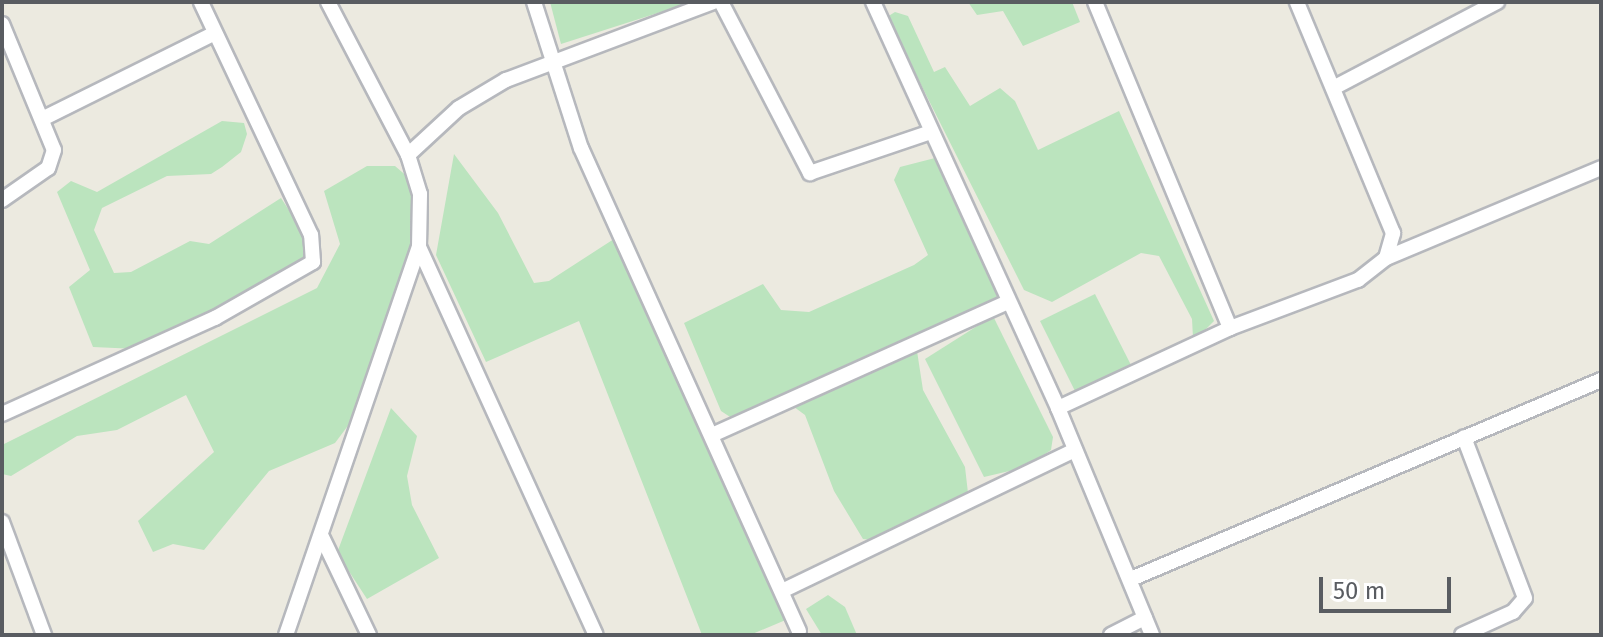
<!DOCTYPE html>
<html>
<head>
<meta charset="utf-8">
<style>
  body { margin:0 }
  #map { position:relative; width:1603px; height:637px; overflow:hidden; background:#eceae0; font-family:"Fira Sans",sans-serif }
  div>[style] { position:absolute }
  .green>* { inset:0; background:#bbe4be }
  .roads { filter:drop-shadow(2px 0 #b6b8bd) drop-shadow(-2px 0 #b6b8bd) drop-shadow(0 2px #b6b8bd) drop-shadow(0 -2px #b6b8bd) }
  .street>* { height:14px; margin:-7px; padding:0 7px; transform-origin:7px; border-radius:7px; background:#fff }
  span { translate:-50% -50%; white-space:nowrap; text-align:center; line-height:1.15; -webkit-text-stroke:6px #fff; paint-order:stroke }
  .frame { position:absolute; inset:0; border:4px solid #595c61; pointer-events:none }
  .scale { position:absolute; left:1319px; top:577px; width:132px; height:36px; box-sizing:border-box; border:4px solid #595c61; border-top:0; padding-left:10px; font-size:24px; line-height:28px; white-space:nowrap; color:#595c61; -webkit-text-stroke:6px #fff; paint-order:stroke }
</style>
</head>
<body>
<div id="map">
  <div class="green">
    <div style="clip-path:polygon(550px 2px,692px 2px,561px 44px)"></div>
    <div style="clip-path:polygon(968px 2px,1072px 2px,1080px 22px,1023px 46px,1003px 11px,977px 15px)"></div>
    <div style="clip-path:polygon(895px 12px,908px 16px,934px 72px,945px 67px,970px 106px,1000px 88px,1015px 101px,1038px 150px,1119px 111px,1214px 321px,1206px 329px,1193px 338px,1192px 319px,1159px 256px,1141px 253px,1052px 302px,1024px 290px,887px 17px)"></div>
    <div style="clip-path:polygon(222px 121px,244px 123px,247px 134px,241px 152px,222px 167px,211px 174px,167px 176px,102px 208px,94px 230px,114px 273px,131px 272px,190px 241px,209px 244px,281px 198px,309px 241px,306px 257px,275px 283px,137px 349px,93px 347px,69px 287px,90px 270px,57px 192px,71px 181px,97px 192px)"></div>
    <div style="clip-path:polygon(454px 154px,498px 213px,534px 283px,549px 281px,617px 237px,788px 619px,750px 635px,702px 635px,579px 321px,486px 362px,436px 255px)"></div>
    <div style="clip-path:polygon(935px 158px,999px 293px,989px 311px,917px 351px,923px 390px,965px 467px,968px 493px,957px 506px,882px 541px,863px 539px,834px 491px,805px 415px,790px 404px,747px 428px,721px 411px,684px 323px,763px 284px,781px 310px,809px 312px,914px 265px,928px 255px,894px 180px,900px 167px)"></div>
    <div style="clip-path:polygon(367px 166px,395px 166px,416px 184px,419px 215px,406px 283px,356px 415px,335px 443px,269px 471px,204px 550px,173px 544px,153px 552px,138px 521px,214px 452px,186px 395px,117px 430px,77px 436px,11px 476px,2px 474px,2px 445px,317px 288px,340px 244px,324px 191px)"></div>
    <div style="clip-path:polygon(1095px 294px,1132px 367px,1076px 393px,1040px 321px)"></div>
    <div style="clip-path:polygon(993px 316px,1053px 437px,1051px 450px,1026px 467px,984px 477px,925px 359px)"></div>
    <div style="clip-path:polygon(391px 408px,417px 436px,407px 476px,412px 505px,439px 558px,367px 599px,337px 553px)"></div>
    <div style="clip-path:polygon(828px 595px,845px 607px,857px 635px,822px 635px,806px 609px)"></div>
  </div>
  <div class="roads">
    <div class="street">
      <div style="left:534px;top:2px;width:153px;rotate:72.2deg"></div>
      <div style="left:581px;top:148px;width:530px;rotate:65.71deg"></div>
      <div style="left:721px;top:2px;width:193px;rotate:62.5deg"></div>
      <div style="left:810px;top:173px;width:128px;rotate:-18.7deg"></div>
      <div style="left:873px;top:2px;width:446px;rotate:65.5deg"></div>
      <div style="left:1058px;top:408px;width:246px;rotate:67.5deg"></div>
      <div style="left:1095px;top:2px;width:353px;rotate:67.5deg"></div>
      <div style="left:2px;top:24px;width:136px;rotate:67.6deg"></div>
      <div style="left:54px;top:150px;width:19px;rotate:108deg"></div>
      <div style="left:48px;top:168px;width:56px;rotate:145.2deg"></div>
      <div style="left:1337px;top:86px;width:181px;rotate:-27.7deg"></div>
      <div style="left:42px;top:119px;width:193px;rotate:-26.4deg"></div>
      <div style="left:408px;top:155px;width:69px;rotate:-42.7deg"></div>
      <div style="left:459px;top:108px;width:55px;rotate:-30.8deg"></div>
      <div style="left:506px;top:80px;width:221px;rotate:-20.6deg"></div>
      <div style="left:419px;top:247px;width:426px;rotate:65.5deg"></div>
      <div style="left:1386px;top:258px;width:233px;rotate:-22.7deg"></div>
      <div style="left:1058px;top:408px;width:190px;rotate:-24.9deg"></div>
      <div style="left:1230px;top:328px;width:137px;rotate:-20.6deg"></div>
      <div style="left:1358px;top:280px;width:36px;rotate:-38deg"></div>
      <div style="left:1386px;top:258px;width:26px;rotate:-74deg"></div>
      <div style="left:1393px;top:233px;width:250px;rotate:-112.6deg"></div>
      <div style="left:2px;top:414px;width:234px;rotate:-24.3deg"></div>
      <div style="left:215px;top:318px;width:113px;rotate:-29.7deg"></div>
      <div style="left:313px;top:262px;width:27px;rotate:-94deg"></div>
      <div style="left:311px;top:235px;width:258px;rotate:-115.3deg"></div>
      <div style="left:712px;top:435px;width:322px;rotate:-24.2deg"></div>
      <div style="left:2px;top:522px;width:121px;rotate:69.6deg"></div>
      <div style="left:322px;top:537px;width:109px;rotate:64.4deg"></div>
      <div style="left:1131px;top:579px;width:510px;rotate:-22.95deg"></div>
      <div style="left:782px;top:591px;width:325px;rotate:-25.7deg"></div>
      <div style="left:286px;top:635px;width:410px;rotate:-71.1deg"></div>
      <div style="left:419px;top:247px;width:53px;rotate:-88.9deg"></div>
      <div style="left:420px;top:194px;width:41px;rotate:-107.1deg"></div>
      <div style="left:408px;top:155px;width:173px;rotate:-117.6deg"></div>
      <div style="left:1111px;top:635px;width:38px;rotate:-27deg"></div>
      <div style="left:1462px;top:635px;width:56px;rotate:-24.3deg"></div>
      <div style="left:1513px;top:612px;width:18px;rotate:-49deg"></div>
      <div style="left:1525px;top:598px;width:172px;rotate:-110.8deg"></div>
    </div>
  </div>
  <div class="frame"></div>
  <div class="scale">50 m</div>
</div>
</body>
</html>
